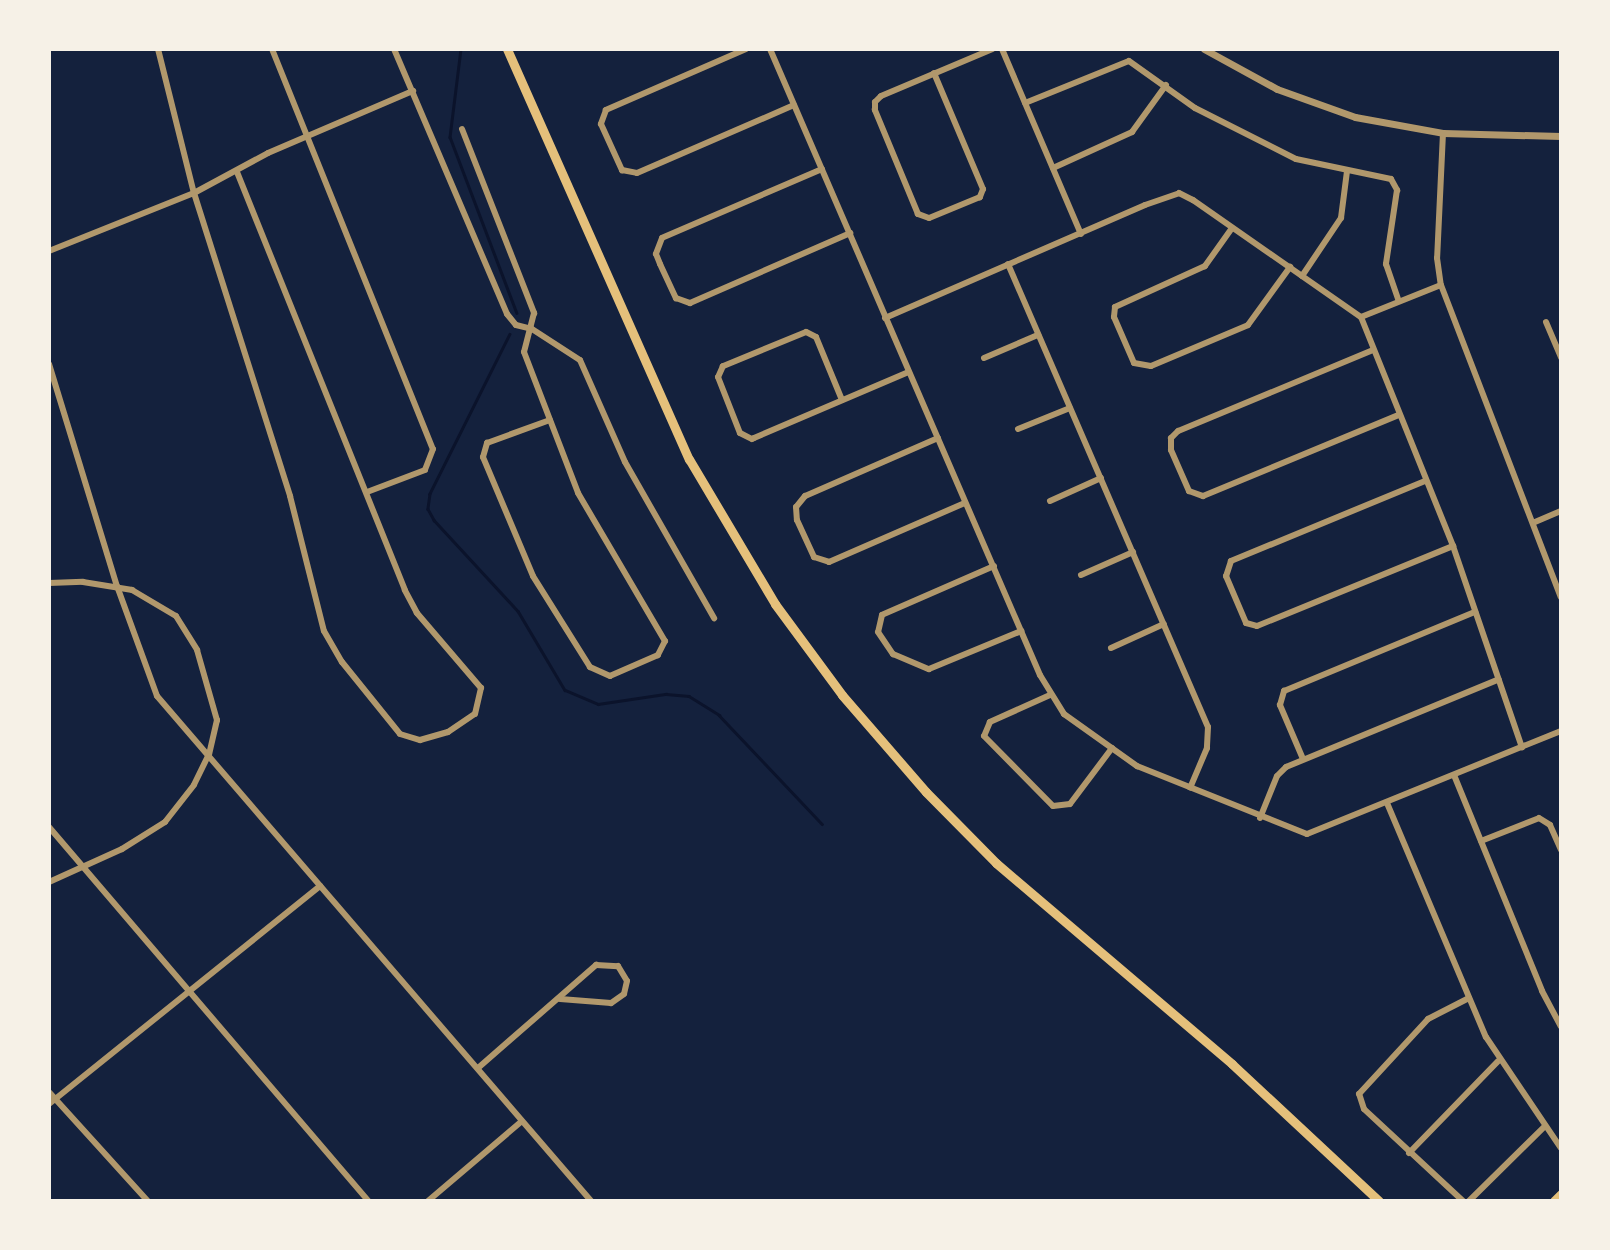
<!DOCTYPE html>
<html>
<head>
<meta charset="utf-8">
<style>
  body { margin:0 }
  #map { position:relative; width:1610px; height:1250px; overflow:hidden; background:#14213d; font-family:Overpass,sans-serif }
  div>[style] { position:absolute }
  .stream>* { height:2.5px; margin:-1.25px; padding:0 1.25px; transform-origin:1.25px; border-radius:1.25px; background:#0b132b }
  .minor>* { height:6px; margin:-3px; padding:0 3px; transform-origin:3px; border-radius:3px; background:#b1986c }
  .tertiary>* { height:7px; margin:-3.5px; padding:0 3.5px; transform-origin:3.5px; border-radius:3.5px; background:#b1986c }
  .secondary>* { height:9px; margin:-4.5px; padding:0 4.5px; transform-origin:4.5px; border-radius:4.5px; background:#e5c07b }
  span { translate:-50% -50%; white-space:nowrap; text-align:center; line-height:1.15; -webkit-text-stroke:5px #f6f1e7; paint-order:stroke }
  .frame { position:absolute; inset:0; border:51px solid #f6f1e7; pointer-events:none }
</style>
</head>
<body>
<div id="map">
  <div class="stream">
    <div style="left:461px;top:49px;width:89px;rotate:97.1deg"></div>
    <div style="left:450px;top:137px;width:188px;rotate:69.2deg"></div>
    <div style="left:510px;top:334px;width:179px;rotate:116.6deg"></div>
    <div style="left:430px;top:494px;width:15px;rotate:98deg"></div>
    <div style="left:428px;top:509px;width:13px;rotate:61deg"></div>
    <div style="left:434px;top:520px;width:124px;rotate:47.3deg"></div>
    <div style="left:518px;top:611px;width:92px;rotate:59.3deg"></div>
    <div style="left:565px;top:690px;width:36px;rotate:23deg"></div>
    <div style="left:598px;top:704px;width:69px;rotate:-8.4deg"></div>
    <div style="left:666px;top:694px;width:23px;rotate:5deg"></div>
    <div style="left:689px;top:696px;width:36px;rotate:32deg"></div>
    <div style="left:719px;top:715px;width:150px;rotate:46.6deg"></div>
  </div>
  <div class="minor">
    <div style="left:158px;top:49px;width:148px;rotate:76deg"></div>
    <div style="left:194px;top:193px;width:318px;rotate:72.4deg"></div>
    <div style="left:290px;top:496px;width:139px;rotate:75.9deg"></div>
    <div style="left:324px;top:631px;width:36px;rotate:60deg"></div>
    <div style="left:342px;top:662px;width:92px;rotate:51.1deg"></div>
    <div style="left:400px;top:734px;width:21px;rotate:17deg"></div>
    <div style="left:420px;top:740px;width:29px;rotate:-16deg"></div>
    <div style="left:448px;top:732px;width:32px;rotate:-34deg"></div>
    <div style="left:475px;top:714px;width:27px;rotate:-77deg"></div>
    <div style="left:481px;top:688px;width:99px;rotate:-130.5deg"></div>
    <div style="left:417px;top:613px;width:26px;rotate:-118deg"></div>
    <div style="left:405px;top:590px;width:450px;rotate:-111.9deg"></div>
    <div style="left:272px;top:49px;width:431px;rotate:68.1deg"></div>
    <div style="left:433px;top:449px;width:22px;rotate:111deg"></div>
    <div style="left:425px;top:470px;width:62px;rotate:159.2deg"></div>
    <div style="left:394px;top:49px;width:288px;rotate:66.9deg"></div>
    <div style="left:507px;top:314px;width:14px;rotate:51deg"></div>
    <div style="left:516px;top:325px;width:16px;rotate:14deg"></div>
    <div style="left:532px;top:329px;width:57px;rotate:32.9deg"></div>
    <div style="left:580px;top:360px;width:111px;rotate:66.2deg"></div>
    <div style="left:625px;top:462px;width:180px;rotate:60.3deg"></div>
    <div style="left:746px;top:49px;width:153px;rotate:156.5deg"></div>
    <div style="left:606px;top:110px;width:15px;rotate:110deg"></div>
    <div style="left:601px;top:124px;width:51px;rotate:65.5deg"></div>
    <div style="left:622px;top:170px;width:15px;rotate:11deg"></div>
    <div style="left:637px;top:173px;width:171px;rotate:-23.4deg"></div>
    <div style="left:770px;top:49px;width:682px;rotate:66.67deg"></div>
    <div style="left:1040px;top:675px;width:46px;rotate:58.4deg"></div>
    <div style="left:1064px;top:714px;width:90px;rotate:35.5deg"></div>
    <div style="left:1137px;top:766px;width:183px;rotate:21.8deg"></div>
    <div style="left:1307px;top:834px;width:274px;rotate:-22.1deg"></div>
    <div style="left:1002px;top:49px;width:201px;rotate:66.9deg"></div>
    <div style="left:934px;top:73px;width:126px;rotate:67.1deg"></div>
    <div style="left:983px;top:189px;width:9px;rotate:111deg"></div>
    <div style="left:980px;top:197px;width:55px;rotate:157.6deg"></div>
    <div style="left:929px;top:218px;width:12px;rotate:-160deg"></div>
    <div style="left:918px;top:214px;width:113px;rotate:-112.5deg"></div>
    <div style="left:875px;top:110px;width:8px;rotate:-90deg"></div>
    <div style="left:875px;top:102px;width:8px;rotate:-45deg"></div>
    <div style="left:881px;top:96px;width:121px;rotate:-22.9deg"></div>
    <div style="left:1025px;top:103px;width:112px;rotate:-22deg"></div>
    <div style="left:1129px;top:61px;width:81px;rotate:35.5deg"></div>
    <div style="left:1195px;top:108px;width:113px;rotate:26.8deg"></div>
    <div style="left:1296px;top:159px;width:97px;rotate:11.9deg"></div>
    <div style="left:1391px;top:179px;width:13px;rotate:61deg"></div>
    <div style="left:1397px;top:190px;width:75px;rotate:98.5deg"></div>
    <div style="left:1386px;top:264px;width:39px;rotate:71deg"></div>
    <div style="left:462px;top:129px;width:198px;rotate:68.6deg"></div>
    <div style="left:534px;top:313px;width:40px;rotate:104.4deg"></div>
    <div style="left:524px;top:352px;width:151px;rotate:69deg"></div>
    <div style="left:578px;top:493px;width:172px;rotate:59.6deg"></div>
    <div style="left:665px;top:641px;width:16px;rotate:117deg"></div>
    <div style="left:658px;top:655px;width:52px;rotate:156.4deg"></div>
    <div style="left:610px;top:676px;width:22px;rotate:-156deg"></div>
    <div style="left:590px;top:667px;width:107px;rotate:-122.1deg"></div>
    <div style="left:533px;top:576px;width:129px;rotate:-112.8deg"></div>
    <div style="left:483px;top:457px;width:15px;rotate:-74deg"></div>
    <div style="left:487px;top:443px;width:67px;rotate:-20.1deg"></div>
    <div style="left:1443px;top:133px;width:125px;rotate:92.7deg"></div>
    <div style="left:1437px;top:258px;width:27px;rotate:82deg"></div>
    <div style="left:1441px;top:285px;width:334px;rotate:69deg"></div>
    <div style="left:1053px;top:168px;width:87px;rotate:-24.5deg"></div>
    <div style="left:1132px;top:132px;width:58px;rotate:-54.1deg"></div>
    <div style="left:822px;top:169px;width:174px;rotate:156.7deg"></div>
    <div style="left:662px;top:238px;width:17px;rotate:111deg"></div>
    <div style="left:656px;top:254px;width:11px;rotate:68deg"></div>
    <div style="left:660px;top:264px;width:38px;rotate:65deg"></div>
    <div style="left:676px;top:298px;width:15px;rotate:20deg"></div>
    <div style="left:690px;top:303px;width:175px;rotate:-23.6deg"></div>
    <div style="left:1232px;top:228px;width:47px;rotate:125.4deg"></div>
    <div style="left:1205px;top:266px;width:99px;rotate:155.5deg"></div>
    <div style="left:1115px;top:307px;width:10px;rotate:96deg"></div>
    <div style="left:1114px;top:317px;width:50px;rotate:66.5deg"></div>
    <div style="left:1134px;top:363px;width:17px;rotate:10deg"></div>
    <div style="left:1151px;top:366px;width:105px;rotate:-22.9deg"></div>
    <div style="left:1248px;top:325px;width:72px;rotate:-54.1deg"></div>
    <div style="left:49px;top:251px;width:156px;rotate:-21.8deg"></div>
    <div style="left:194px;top:193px;width:84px;rotate:-28.4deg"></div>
    <div style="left:268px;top:153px;width:158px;rotate:-23.2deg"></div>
    <div style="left:1008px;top:264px;width:504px;rotate:66.64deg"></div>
    <div style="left:1208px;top:727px;width:21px;rotate:93deg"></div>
    <div style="left:1207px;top:748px;width:43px;rotate:113deg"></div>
    <div style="left:1302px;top:276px;width:70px;rotate:-56.1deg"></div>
    <div style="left:1341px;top:218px;width:47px;rotate:-82.7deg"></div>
    <div style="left:1361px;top:317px;width:86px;rotate:-21.8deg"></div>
    <div style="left:885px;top:318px;width:283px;rotate:-23.5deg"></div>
    <div style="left:1145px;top:205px;width:36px;rotate:-19deg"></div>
    <div style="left:1179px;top:193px;width:16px;rotate:27deg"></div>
    <div style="left:1193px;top:200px;width:205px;rotate:34.9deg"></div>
    <div style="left:1361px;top:317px;width:247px;rotate:68.1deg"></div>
    <div style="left:1453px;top:546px;width:213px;rotate:71.1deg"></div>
    <div style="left:1546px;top:322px;width:39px;rotate:67deg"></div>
    <div style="left:1373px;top:350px;width:211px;rotate:157.4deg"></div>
    <div style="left:1178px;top:431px;width:10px;rotate:135deg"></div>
    <div style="left:1171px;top:438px;width:12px;rotate:90deg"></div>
    <div style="left:1171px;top:450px;width:45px;rotate:66.3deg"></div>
    <div style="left:1189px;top:491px;width:15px;rotate:20deg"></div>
    <div style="left:1203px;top:496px;width:212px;rotate:-22.5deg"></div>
    <div style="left:984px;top:358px;width:59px;rotate:-23.1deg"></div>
    <div style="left:49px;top:364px;width:232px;rotate:73deg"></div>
    <div style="left:117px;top:586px;width:117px;rotate:70deg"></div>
    <div style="left:157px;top:696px;width:666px;rotate:49.32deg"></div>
    <div style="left:842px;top:400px;width:68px;rotate:-112.4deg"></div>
    <div style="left:816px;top:337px;width:11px;rotate:-153deg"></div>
    <div style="left:806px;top:332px;width:90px;rotate:157.7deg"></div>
    <div style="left:723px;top:366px;width:12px;rotate:114deg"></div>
    <div style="left:718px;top:377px;width:60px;rotate:68.6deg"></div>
    <div style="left:740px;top:433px;width:13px;rotate:27deg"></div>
    <div style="left:752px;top:439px;width:2px;rotate:-27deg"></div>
    <div style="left:754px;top:438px;width:168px;rotate:-23.1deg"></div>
    <div style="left:1018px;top:429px;width:56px;rotate:-22deg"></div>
    <div style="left:938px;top:438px;width:145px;rotate:156.4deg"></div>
    <div style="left:805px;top:496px;width:14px;rotate:129deg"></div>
    <div style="left:796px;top:507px;width:13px;rotate:86deg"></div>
    <div style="left:797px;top:520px;width:41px;rotate:65.3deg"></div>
    <div style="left:814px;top:557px;width:16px;rotate:18deg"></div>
    <div style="left:829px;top:562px;width:148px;rotate:-23.5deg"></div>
    <div style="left:1425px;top:481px;width:210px;rotate:157.6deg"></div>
    <div style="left:1231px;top:561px;width:16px;rotate:108deg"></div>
    <div style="left:1226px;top:576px;width:51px;rotate:66.9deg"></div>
    <div style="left:1246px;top:623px;width:11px;rotate:15deg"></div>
    <div style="left:1257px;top:626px;width:212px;rotate:-22.2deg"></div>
    <div style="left:1050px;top:501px;width:56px;rotate:-24.3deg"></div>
    <div style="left:1535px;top:522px;width:28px;rotate:-23deg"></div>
    <div style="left:994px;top:566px;width:122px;rotate:156.4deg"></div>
    <div style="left:882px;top:615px;width:17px;rotate:103deg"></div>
    <div style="left:878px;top:632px;width:27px;rotate:56deg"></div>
    <div style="left:893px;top:654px;width:39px;rotate:23deg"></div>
    <div style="left:929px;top:669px;width:100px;rotate:-22.4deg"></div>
    <div style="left:1081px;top:575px;width:57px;rotate:-23.9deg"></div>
    <div style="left:49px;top:583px;width:34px;rotate:-2deg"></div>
    <div style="left:83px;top:582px;width:50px;rotate:9.3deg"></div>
    <div style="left:132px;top:590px;width:51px;rotate:30.6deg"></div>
    <div style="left:176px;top:616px;width:40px;rotate:58deg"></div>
    <div style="left:197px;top:650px;width:73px;rotate:74.1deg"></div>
    <div style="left:217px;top:720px;width:35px;rotate:103deg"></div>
    <div style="left:209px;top:754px;width:34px;rotate:116deg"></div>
    <div style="left:194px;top:785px;width:47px;rotate:128.1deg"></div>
    <div style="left:165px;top:822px;width:51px;rotate:147.9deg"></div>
    <div style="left:122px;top:849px;width:80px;rotate:155.7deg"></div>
    <div style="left:1111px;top:648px;width:58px;rotate:-24.4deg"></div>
    <div style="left:1050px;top:695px;width:66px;rotate:155.8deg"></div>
    <div style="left:990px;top:722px;width:15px;rotate:113deg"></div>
    <div style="left:984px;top:736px;width:98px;rotate:45.4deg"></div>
    <div style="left:1053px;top:806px;width:17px;rotate:-7deg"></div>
    <div style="left:1070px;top:804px;width:70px;rotate:-53.1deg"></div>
    <div style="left:1303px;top:759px;width:59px;rotate:-113.1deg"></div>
    <div style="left:1280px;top:705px;width:15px;rotate:-74deg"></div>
    <div style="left:1284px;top:691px;width:207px;rotate:-22.5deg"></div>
    <div style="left:1454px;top:775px;width:233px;rotate:67.8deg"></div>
    <div style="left:1542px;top:991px;width:40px;rotate:62deg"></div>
    <div style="left:1387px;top:803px;width:254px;rotate:67.1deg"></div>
    <div style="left:1486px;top:1037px;width:134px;rotate:56deg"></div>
    <div style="left:1260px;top:818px;width:45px;rotate:-68deg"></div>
    <div style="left:1277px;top:776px;width:13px;rotate:-45deg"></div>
    <div style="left:1286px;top:767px;width:230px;rotate:-22.4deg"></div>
    <div style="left:49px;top:827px;width:492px;rotate:49.5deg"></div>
    <div style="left:1481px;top:841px;width:62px;rotate:-21.6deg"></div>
    <div style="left:1539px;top:818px;width:13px;rotate:32deg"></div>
    <div style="left:1550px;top:825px;width:27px;rotate:66deg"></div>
    <div style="left:478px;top:1068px;width:157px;rotate:-41.1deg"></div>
    <div style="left:596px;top:965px;width:22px;rotate:3deg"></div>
    <div style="left:618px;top:966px;width:17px;rotate:59deg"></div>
    <div style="left:627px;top:981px;width:13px;rotate:103deg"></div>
    <div style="left:624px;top:994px;width:16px;rotate:145deg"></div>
    <div style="left:611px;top:1003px;width:51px;rotate:-175.5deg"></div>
    <div style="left:49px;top:1092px;width:147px;rotate:47.8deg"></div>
    <div style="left:49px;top:1104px;width:348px;rotate:-38.8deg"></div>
    <div style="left:1409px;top:1153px;width:128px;rotate:-45.9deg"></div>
    <div style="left:428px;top:1201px;width:123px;rotate:-40.4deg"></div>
    <div style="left:1463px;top:1201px;width:135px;rotate:-137.1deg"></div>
    <div style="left:1364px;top:1109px;width:16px;rotate:-108deg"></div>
    <div style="left:1359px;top:1094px;width:102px;rotate:-47.4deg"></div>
    <div style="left:1428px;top:1019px;width:46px;rotate:-27.1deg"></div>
    <div style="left:1469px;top:1201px;width:107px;rotate:-44.6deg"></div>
  </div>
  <div class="tertiary">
    <div style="left:1204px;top:49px;width:83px;rotate:28.7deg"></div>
    <div style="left:1277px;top:89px;width:83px;rotate:19.7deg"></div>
    <div style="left:1355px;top:117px;width:89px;rotate:10.3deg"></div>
    <div style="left:1443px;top:133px;width:118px;rotate:1.5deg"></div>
  </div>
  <div class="secondary">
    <div style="left:507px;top:49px;width:449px;rotate:66.1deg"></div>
    <div style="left:689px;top:459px;width:169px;rotate:59.3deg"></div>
    <div style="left:775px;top:604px;width:113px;rotate:53.6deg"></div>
    <div style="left:842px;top:695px;width:128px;rotate:49.1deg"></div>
    <div style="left:926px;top:792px;width:100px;rotate:45.4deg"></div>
    <div style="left:996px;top:863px;width:310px;rotate:40.4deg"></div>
    <div style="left:1232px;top:1064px;width:201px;rotate:43deg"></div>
    <div style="left:1554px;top:1201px;width:10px;rotate:-45deg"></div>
  </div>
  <div class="frame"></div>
</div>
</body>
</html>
